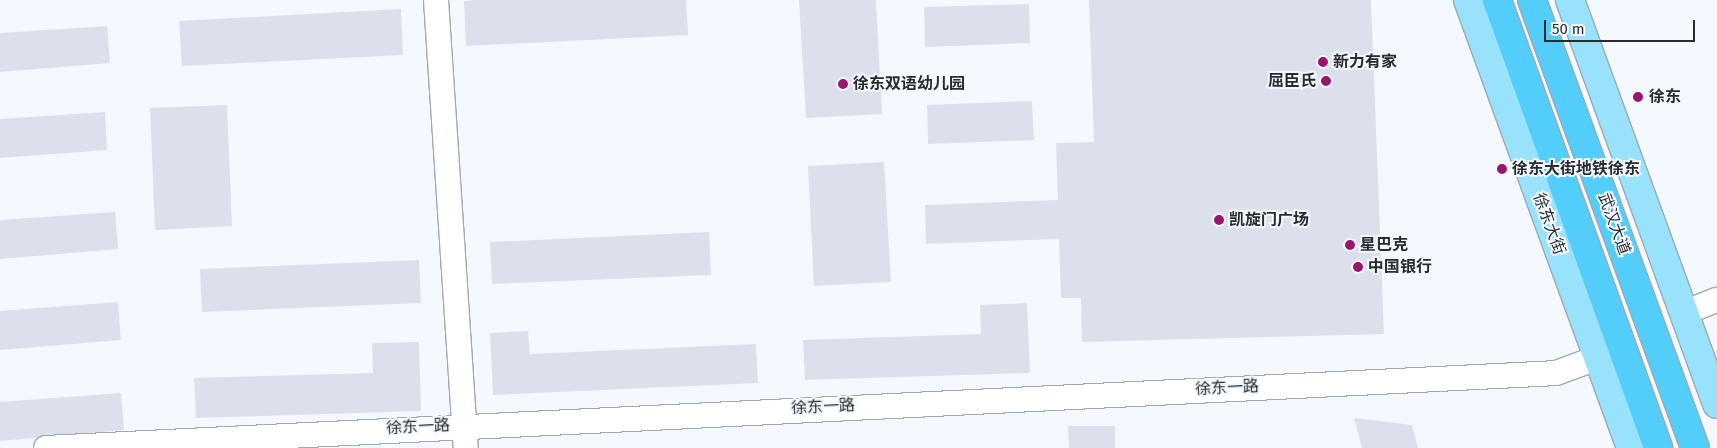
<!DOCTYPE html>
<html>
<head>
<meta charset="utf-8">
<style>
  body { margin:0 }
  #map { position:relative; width:1717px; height:448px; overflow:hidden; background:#f3f9ff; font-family:"Fira Sans","Noto Sans SC",sans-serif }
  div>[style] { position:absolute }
  .building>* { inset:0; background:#dbe0ec }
  .roads { filter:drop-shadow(1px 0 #9fa9b2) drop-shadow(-1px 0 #9fa9b2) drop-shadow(0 1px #9fa9b2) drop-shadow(0 -1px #9fa9b2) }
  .minor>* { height:24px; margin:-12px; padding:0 12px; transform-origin:12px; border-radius:12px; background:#fff }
  .major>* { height:28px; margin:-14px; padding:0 14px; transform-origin:14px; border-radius:14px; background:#98e2fc }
  .highway>* { height:28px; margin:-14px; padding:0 14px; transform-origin:14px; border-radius:14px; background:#53cefa }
  .dots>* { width:14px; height:14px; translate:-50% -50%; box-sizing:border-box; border:2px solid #f3f9ff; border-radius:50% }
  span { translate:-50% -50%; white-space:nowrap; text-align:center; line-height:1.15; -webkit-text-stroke:4px #f3f9ff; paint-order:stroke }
  .poi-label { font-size:16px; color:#282c30; font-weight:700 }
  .left { translate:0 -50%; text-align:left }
  .right { translate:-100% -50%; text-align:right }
  .street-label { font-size:16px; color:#282c30 }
  .scale { position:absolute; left:1544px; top:20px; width:151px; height:22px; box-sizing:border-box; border:2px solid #282c30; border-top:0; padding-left:6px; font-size:15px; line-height:18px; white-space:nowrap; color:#282c30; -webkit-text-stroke:4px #f3f9ff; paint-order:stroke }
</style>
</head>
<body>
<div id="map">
  <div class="building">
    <div style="clip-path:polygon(476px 0,686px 0,688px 35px,466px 46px,464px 1px)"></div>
    <div style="clip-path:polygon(799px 0,876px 0,882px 114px,806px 118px)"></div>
    <div style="clip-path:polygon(1089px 0,1371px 0,1384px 334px,1082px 342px,1081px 298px,1061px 298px,1059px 239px,926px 244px,925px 205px,1058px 200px,1056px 143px,1094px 142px)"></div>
    <div style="clip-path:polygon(1029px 4px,1030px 43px,925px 47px,924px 7px)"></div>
    <div style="clip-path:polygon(401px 9px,403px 55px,182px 66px,179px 21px)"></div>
    <div style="clip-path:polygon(107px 26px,110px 63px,0 72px,0 33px)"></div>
    <div style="clip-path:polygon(1032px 101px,1034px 140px,928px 144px,927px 105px)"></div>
    <div style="clip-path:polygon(227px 105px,232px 226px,155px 230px,150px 108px)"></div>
    <div style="clip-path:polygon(105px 112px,107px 150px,0 158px,0 119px)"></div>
    <div style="clip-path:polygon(884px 162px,891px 282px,814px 286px,808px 166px)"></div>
    <div style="clip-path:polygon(115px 212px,118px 249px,0 259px,0 220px)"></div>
    <div style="clip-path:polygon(709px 232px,711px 275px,492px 284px,490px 242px)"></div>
    <div style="clip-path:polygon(419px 260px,421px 303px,202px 312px,200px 269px)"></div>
    <div style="clip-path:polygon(118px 302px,121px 340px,0 350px,0 311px)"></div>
    <div style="clip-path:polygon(1027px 303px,1030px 373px,805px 380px,803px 340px,981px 334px,980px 305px)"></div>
    <div style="clip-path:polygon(528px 331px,530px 354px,756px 344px,758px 383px,493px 395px,490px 333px)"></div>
    <div style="clip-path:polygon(419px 342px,421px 411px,196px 418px,194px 378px,373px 373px,372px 343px)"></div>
    <div style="clip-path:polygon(121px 393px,124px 430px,0 441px,0 402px)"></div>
    <div style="clip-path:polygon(1354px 418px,1412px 425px,1418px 448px,1362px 448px)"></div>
    <div style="clip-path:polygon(1068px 426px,1115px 426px,1115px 448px,1069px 448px)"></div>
  </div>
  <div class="roads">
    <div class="minor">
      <div style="left:436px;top:0;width:449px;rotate:86.2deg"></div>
      <div style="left:1684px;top:313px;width:35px;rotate:-22deg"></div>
      <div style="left:46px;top:448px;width:1512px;rotate:-2.84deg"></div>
      <div style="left:1556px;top:373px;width:44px;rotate:-20.1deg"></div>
    </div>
    <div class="major">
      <div style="left:1468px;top:0;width:477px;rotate:70deg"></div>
      <div style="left:1570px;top:0;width:430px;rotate:70deg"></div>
    </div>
    <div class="highway">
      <div style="left:1497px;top:0;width:476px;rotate:70.2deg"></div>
      <div style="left:1532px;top:0;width:477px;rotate:70deg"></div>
    </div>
  </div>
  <div class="dots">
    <div style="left:1323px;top:62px;background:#98166d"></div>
    <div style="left:1326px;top:81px;background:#98166d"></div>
    <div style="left:843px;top:84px;background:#98166d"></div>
    <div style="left:1638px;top:97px;background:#98166d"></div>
    <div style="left:1502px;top:169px;background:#98166d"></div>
    <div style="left:1219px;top:220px;background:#98166d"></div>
    <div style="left:1350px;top:245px;background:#98166d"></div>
    <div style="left:1358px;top:267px;background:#98166d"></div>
  </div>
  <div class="poi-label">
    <span class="left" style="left:1333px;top:62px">新力有家</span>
    <span class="right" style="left:1316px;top:81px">屈臣氏</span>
    <span class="left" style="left:853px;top:84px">徐东双语幼儿园</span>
    <span class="left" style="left:1649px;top:97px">徐东</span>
    <span class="left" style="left:1512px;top:169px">徐东大街地铁徐东</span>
    <span class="left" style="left:1229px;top:220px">凯旋门广场</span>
    <span class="left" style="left:1360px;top:245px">星巴克</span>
    <span class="left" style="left:1368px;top:267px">中国银行</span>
  </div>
  <div class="street-label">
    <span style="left:1549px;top:224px;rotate:70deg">徐东大街</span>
    <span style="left:1614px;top:224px;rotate:70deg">武汉大道</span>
    <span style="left:1227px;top:388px;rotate:-3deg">徐东一路</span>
    <span style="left:823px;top:407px;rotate:-3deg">徐东一路</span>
    <span style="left:418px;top:427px;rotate:-3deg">徐东一路</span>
  </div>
  <div class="scale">50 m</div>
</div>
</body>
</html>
